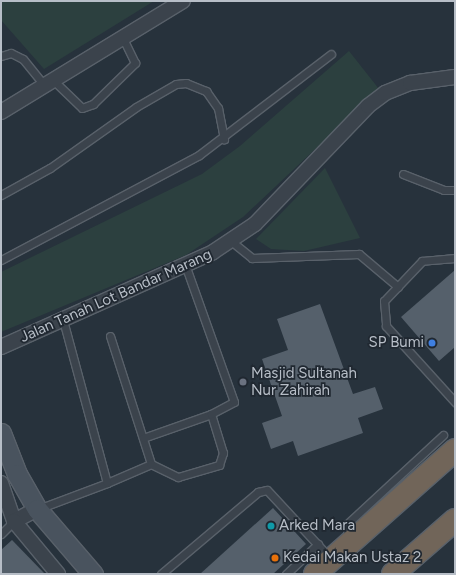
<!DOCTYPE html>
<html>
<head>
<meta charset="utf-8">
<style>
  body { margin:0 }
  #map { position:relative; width:456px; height:575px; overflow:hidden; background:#27323c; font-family:Figtree,sans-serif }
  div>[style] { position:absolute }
  .green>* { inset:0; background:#2c403f }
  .building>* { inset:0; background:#55606b }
  .roads { filter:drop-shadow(1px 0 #59616a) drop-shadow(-1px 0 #59616a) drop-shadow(0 1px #59616a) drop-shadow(0 -1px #59616a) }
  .lane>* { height:7px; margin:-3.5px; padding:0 3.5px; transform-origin:3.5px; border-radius:3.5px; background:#3b434c }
  .street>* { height:14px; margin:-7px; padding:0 7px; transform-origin:7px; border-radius:7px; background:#3b434c }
  .secondary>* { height:19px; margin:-9.5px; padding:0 9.5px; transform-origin:9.5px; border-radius:9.5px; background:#49535e }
  .highway>* { height:22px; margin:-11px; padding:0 11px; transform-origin:11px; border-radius:11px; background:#716559 }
  .dots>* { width:11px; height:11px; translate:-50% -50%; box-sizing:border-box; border:2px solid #202831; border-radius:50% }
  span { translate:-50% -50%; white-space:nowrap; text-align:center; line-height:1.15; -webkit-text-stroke:3.5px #202831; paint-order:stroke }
  .street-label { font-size:15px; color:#b7bec7 }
  .poi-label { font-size:15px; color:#b7bec7 }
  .right { translate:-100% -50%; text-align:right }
  .left { translate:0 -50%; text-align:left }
  .frame { position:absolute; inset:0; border:2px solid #b7bec7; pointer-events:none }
</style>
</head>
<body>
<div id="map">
  <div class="green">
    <div style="clip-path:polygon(1px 1px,154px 1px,44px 69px,1px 20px)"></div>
    <div style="clip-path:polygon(349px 51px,379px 89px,243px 217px,186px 255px,1px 332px,1px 272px,202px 174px,240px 146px)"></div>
    <div style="clip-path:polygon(325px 168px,360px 238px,304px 251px,271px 249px,256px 239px)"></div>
  </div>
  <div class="building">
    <div style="clip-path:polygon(455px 270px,455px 347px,439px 361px,401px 317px)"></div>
    <div style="clip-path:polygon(320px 304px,353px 394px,375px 387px,383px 409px,358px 418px,363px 433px,298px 456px,293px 441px,271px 449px,262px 423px,282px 416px,262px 359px,288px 350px,277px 319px)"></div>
    <div style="clip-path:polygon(273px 508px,306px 544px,273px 574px,200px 574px)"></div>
    <div style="clip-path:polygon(12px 540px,45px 574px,1px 574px,1px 550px)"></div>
  </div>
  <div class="roads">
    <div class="lane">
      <div style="left:1px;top:56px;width:10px;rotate:-17deg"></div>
      <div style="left:11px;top:53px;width:13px;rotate:27deg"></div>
      <div style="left:23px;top:59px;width:33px;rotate:51deg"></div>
      <div style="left:53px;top:80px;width:40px;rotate:44deg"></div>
      <div style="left:82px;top:108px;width:12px;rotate:-20deg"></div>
      <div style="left:93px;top:104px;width:59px;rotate:-44.3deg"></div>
      <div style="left:135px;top:63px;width:30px;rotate:-116deg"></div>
      <div style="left:403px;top:174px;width:44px;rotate:21.3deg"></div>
      <div style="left:444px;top:190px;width:11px"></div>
      <div style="left:1px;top:195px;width:56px;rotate:-28.9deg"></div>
      <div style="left:50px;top:168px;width:105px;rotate:-35.3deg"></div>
      <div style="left:136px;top:107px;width:46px;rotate:-29.9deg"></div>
      <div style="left:176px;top:84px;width:10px;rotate:-6deg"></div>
      <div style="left:186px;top:83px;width:22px;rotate:22deg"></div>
      <div style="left:206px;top:91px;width:21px;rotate:55deg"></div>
      <div style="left:218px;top:108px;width:32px;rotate:79deg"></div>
      <div style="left:231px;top:241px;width:27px;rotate:39deg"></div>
      <div style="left:252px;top:258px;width:107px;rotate:-2.1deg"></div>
      <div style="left:359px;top:254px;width:51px;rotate:40.2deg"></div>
      <div style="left:455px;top:258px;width:33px;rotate:175deg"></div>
      <div style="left:422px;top:261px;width:55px;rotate:133.5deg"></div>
      <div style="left:384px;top:301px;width:25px;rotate:85deg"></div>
      <div style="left:386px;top:326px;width:103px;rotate:47.8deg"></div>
      <div style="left:1px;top:260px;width:224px;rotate:-27.9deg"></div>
      <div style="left:199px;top:155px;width:166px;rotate:-37.4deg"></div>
      <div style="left:110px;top:336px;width:134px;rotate:72.2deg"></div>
      <div style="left:143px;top:438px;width:72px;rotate:-19.4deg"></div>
      <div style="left:107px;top:483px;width:48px;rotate:-23.4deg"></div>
      <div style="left:151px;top:464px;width:30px;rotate:26deg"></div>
      <div style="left:178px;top:477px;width:43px;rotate:-16.3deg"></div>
      <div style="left:219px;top:465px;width:13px;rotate:-72deg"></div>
      <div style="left:223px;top:453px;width:41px;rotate:-107.1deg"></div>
      <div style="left:211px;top:414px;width:26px;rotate:-28deg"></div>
      <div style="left:234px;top:402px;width:143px;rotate:-109.6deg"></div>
      <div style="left:38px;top:509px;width:74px;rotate:-20.6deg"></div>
      <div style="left:107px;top:483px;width:169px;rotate:-105.1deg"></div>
      <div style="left:1px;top:534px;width:18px;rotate:-45deg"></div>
      <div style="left:348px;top:540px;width:16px;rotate:-94deg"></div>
      <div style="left:347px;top:524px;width:131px;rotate:-42.8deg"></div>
      <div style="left:161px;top:574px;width:127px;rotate:-40.2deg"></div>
      <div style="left:258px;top:492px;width:9px;rotate:-13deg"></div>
      <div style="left:267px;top:490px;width:93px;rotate:47.2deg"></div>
      <div style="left:286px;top:574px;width:44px;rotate:-43.2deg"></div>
    </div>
    <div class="street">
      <div style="left:1px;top:112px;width:213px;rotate:-31.4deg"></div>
      <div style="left:1px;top:347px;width:232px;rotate:-24.1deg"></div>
      <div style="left:213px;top:252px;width:50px;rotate:-33.7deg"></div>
      <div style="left:255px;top:224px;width:163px;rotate:-46.2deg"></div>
      <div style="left:368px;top:106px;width:21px;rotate:-37deg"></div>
      <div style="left:385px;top:93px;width:27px;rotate:-22deg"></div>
      <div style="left:410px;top:83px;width:45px;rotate:-7.6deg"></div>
      <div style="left:1px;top:483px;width:40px;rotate:71.1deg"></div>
      <div style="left:37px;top:509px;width:26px;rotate:152deg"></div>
      <div style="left:14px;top:521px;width:69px;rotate:50.3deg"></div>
    </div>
    <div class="secondary">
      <div style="left:1px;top:433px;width:44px;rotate:68.7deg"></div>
      <div style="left:17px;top:474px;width:40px;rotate:60.3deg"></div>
      <div style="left:37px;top:509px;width:86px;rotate:49.3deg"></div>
    </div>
    <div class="highway">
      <div style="left:315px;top:574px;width:187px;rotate:-41.5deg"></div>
      <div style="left:393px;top:574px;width:82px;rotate:-41.1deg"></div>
    </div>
  </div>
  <div class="dots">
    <div style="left:432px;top:343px;background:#3f7fe0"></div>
    <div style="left:243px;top:382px;background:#6b7280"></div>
    <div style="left:271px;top:526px;background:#0f9aa8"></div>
    <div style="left:275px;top:558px;background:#e8710a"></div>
  </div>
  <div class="street-label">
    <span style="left:116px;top:296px;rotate:-24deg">Jalan Tanah Lot Bandar Marang</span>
  </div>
  <div class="poi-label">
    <span class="right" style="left:424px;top:343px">SP Bumi</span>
    <span class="left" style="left:251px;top:382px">Masjid Sultanah<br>Nur Zahirah</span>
    <span class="left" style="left:279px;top:526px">Arked Mara</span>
    <span class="left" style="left:283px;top:558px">Kedai Makan Ustaz 2</span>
  </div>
  <div class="frame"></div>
</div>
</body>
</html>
